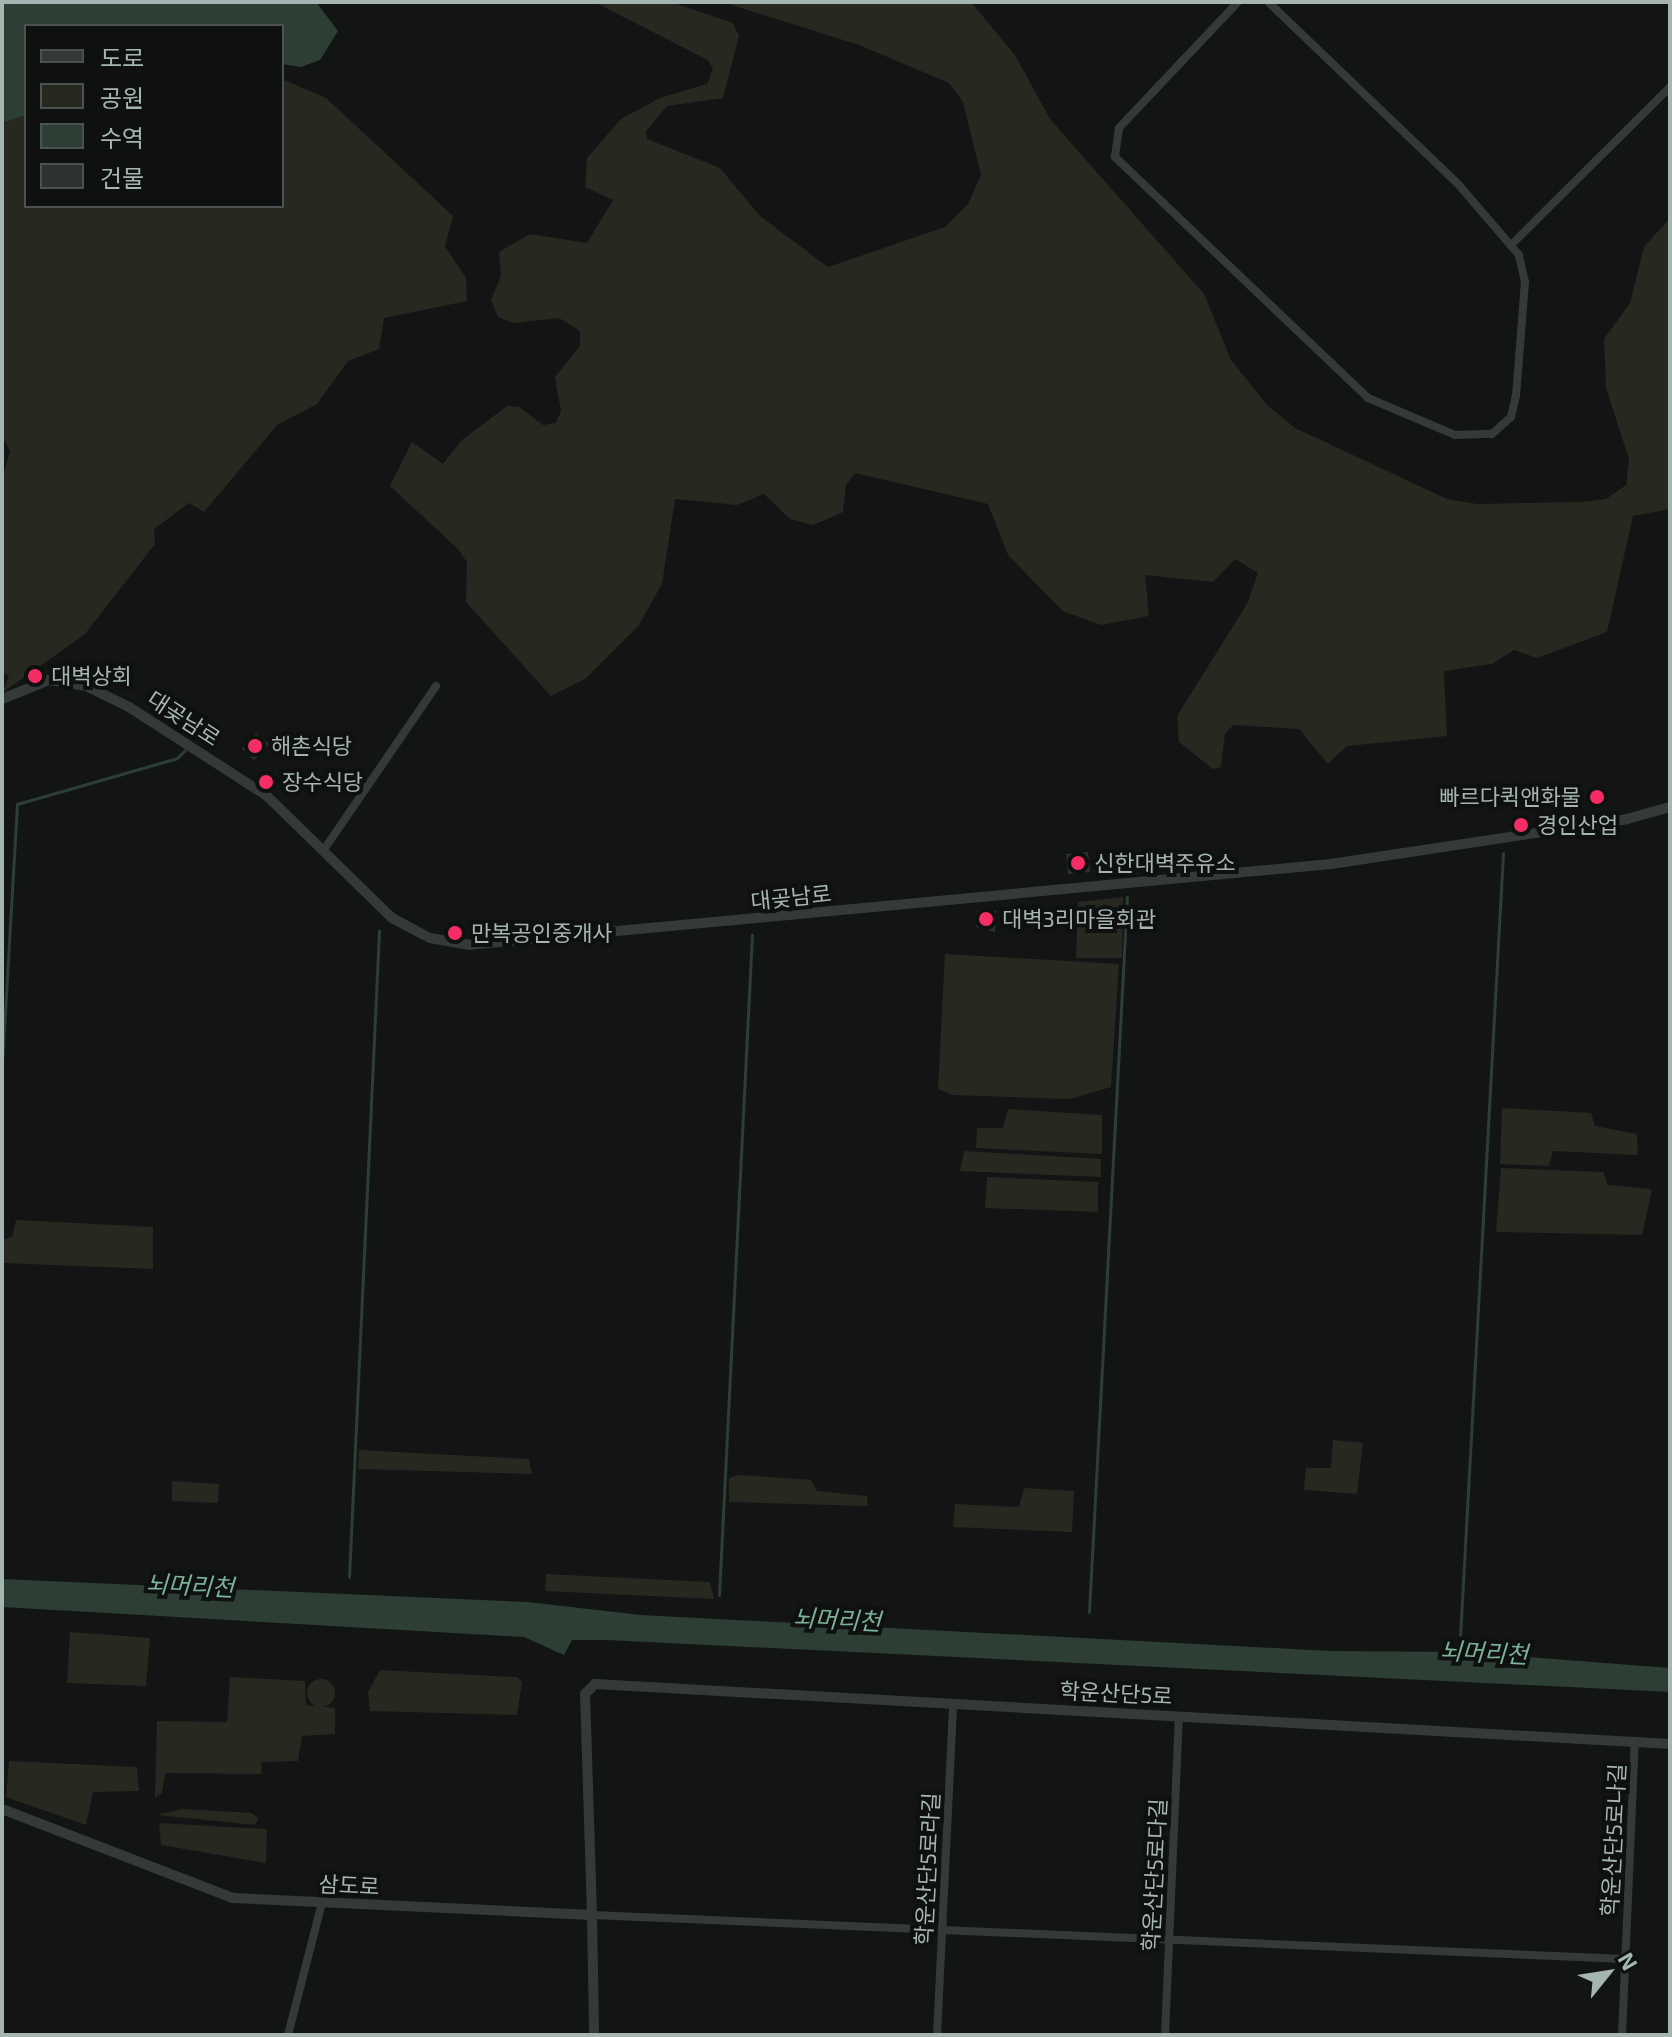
<!DOCTYPE html>
<html>
<head>
<meta charset="utf-8">
<style>
  body { margin:0 }
  #map { position:relative; width:1672px; height:2037px; overflow:hidden; background:#131515; font-family:"Exo 2","Noto Sans KR",sans-serif }
  div>[style] { position:absolute }
  .green>* { inset:0; background:#272820 }
  .round { border-radius:50% }
  .water>* { inset:0; background:#2d3e35 }
  .stream>* { height:3px; margin:-1.5px; padding:0 1.5px; transform-origin:1.5px; border-radius:1.5px; background:#2d3e35 }
  .building>* { inset:0; background:#2e3131 }
  .minor>* { height:8px; margin:-4px; padding:0 4px; transform-origin:4px; border-radius:4px; background:#343a3a }
  .tertiary>* { height:10px; margin:-5px; padding:0 5px; transform-origin:5px; border-radius:5px; background:#343a3a }
  .dots>* { width:22px; height:22px; translate:-50% -50%; box-sizing:border-box; border:4px solid #0f1010; border-radius:50% }
  span { translate:-50% -50%; white-space:nowrap; text-align:center; line-height:1.15; -webkit-text-stroke:8px #0f1010; paint-order:stroke }
  .poi-label { font-size:22px; color:#a5b6b2 }
  .left { translate:0 -50%; text-align:left }
  .right { translate:-100% -50%; text-align:right }
  .street-label { font-size:22px; color:#a5b6b2 }
  .water-label { font-size:24px; color:#7bb298; font-style:italic }
  .frame { position:absolute; inset:0; border:4px solid #a5b6b2; pointer-events:none }
  .legend { position:absolute; left:24px; top:24px; width:260px; height:184px; box-sizing:border-box; background:#0f1010; border:2px solid #4b5251; margin:0; padding:10px 14px; list-style:none; font-size:24px; color:#a5b6b2 }
  .legend li { display:flex; align-items:center; gap:16px; height:40px }
  .legend b { width:40px; border:2px solid #4b5251 }
  .north { position:absolute; left:1568px; top:1933px; width:80px; height:80px; -webkit-text-stroke:6px #0f1010; paint-order:stroke; rotate:60deg; font-size:22px; font-weight:700; line-height:32px; text-align:center; color:#a5b6b2 }
  .north::after { content:''; display:block; margin:auto; width:28px; height:36px; background:#a5b6b2; clip-path:polygon(50% 0,100% 100%,50% 72%,0 100%) }
</style>
</head>
<body>
<div id="map">
  <div class="green">
    <div style="clip-path:polygon(594px 2px,671px 2px,733px 23px,739px 36px,723px 98px,667px 106px,646px 131px,647px 139px,720px 168px,760px 216px,828px 267px,945px 227px,968px 204px,981px 175px,963px 102px,949px 83px,859px 45px,722px 2px,971px 2px,1015px 55px,1050px 119px,1204px 294px,1231px 360px,1267px 405px,1295px 428px,1447px 499px,1477px 504px,1581px 502px,1606px 499px,1626px 485px,1629px 459px,1606px 388px,1604px 339px,1630px 303px,1644px 247px,1670px 218px,1670px 509px,1633px 516px,1607px 632px,1537px 658px,1514px 650px,1492px 664px,1444px 671px,1447px 736px,1347px 746px,1328px 764px,1299px 729px,1233px 725px,1225px 734px,1221px 767px,1213px 769px,1179px 742px,1177px 716px,1247px 604px,1258px 573px,1235px 559px,1213px 582px,1145px 575px,1149px 616px,1101px 625px,1063px 611px,1008px 555px,988px 504px,855px 473px,846px 485px,843px 512px,813px 525px,790px 519px,764px 494px,737px 505px,675px 499px,662px 584px,639px 625px,585px 679px,551px 696px,466px 602px,467px 562px,458px 549px,390px 486px,412px 442px,443px 464px,462px 440px,507px 406px,519px 407px,543px 425px,556px 423px,561px 411px,555px 377px,580px 346px,580px 331px,559px 318px,513px 323px,498px 317px,491px 300px,501px 276px,499px 252px,530px 234px,587px 243px,613px 200px,585px 187px,587px 158px,621px 119px,660px 98px,707px 84px,713px 69px,708px 60px)"></div>
    <div style="clip-path:polygon(282px 79px,326px 98px,453px 216px,445px 246px,466px 278px,467px 301px,384px 318px,379px 349px,348px 361px,317px 404px,277px 425px,204px 512px,189px 503px,154px 529px,155px 544px,85px 634px,2px 693px,9px 675px,2px 673px,2px 480px,10px 451px,2px 436px,2px 123px,26px 115px,26px 206px,282px 206px)"></div>
    <div style="clip-path:polygon(1123px 897px,1122px 958px,1076px 958px,1078px 902px)"></div>
    <div style="clip-path:polygon(945px 954px,1119px 964px,1111px 1087px,1070px 1099px,952px 1095px,938px 1089px)"></div>
    <div style="clip-path:polygon(1502px 1108px,1591px 1113px,1595px 1126px,1637px 1134px,1638px 1155px,1553px 1151px,1549px 1166px,1500px 1164px)"></div>
    <div style="clip-path:polygon(1008px 1109px,1102px 1115px,1102px 1154px,976px 1148px,977px 1128px,1003px 1128px)"></div>
    <div style="clip-path:polygon(964px 1151px,1101px 1159px,1101px 1177px,960px 1171px)"></div>
    <div style="clip-path:polygon(1501px 1168px,1603px 1172px,1608px 1185px,1652px 1189px,1642px 1235px,1496px 1232px)"></div>
    <div style="clip-path:polygon(987px 1177px,1098px 1182px,1098px 1212px,985px 1208px)"></div>
    <div style="clip-path:polygon(16px 1220px,153px 1227px,153px 1269px,3px 1263px,2px 1240px,12px 1237px)"></div>
    <div style="clip-path:polygon(1333px 1440px,1363px 1443px,1357px 1494px,1304px 1490px,1306px 1468px,1331px 1468px)"></div>
    <div style="clip-path:polygon(359px 1450px,529px 1459px,532px 1474px,358px 1469px)"></div>
    <div style="clip-path:polygon(739px 1475px,811px 1480px,817px 1491px,867px 1496px,868px 1506px,729px 1502px,729px 1478px)"></div>
    <div style="clip-path:polygon(172px 1481px,219px 1484px,218px 1503px,172px 1501px)"></div>
    <div style="clip-path:polygon(1024px 1488px,1074px 1491px,1072px 1532px,953px 1527px,955px 1504px,1019px 1507px)"></div>
    <div style="clip-path:polygon(546px 1574px,710px 1582px,714px 1599px,545px 1591px)"></div>
    <div style="clip-path:polygon(70px 1632px,150px 1638px,146px 1686px,67px 1683px)"></div>
    <div style="clip-path:polygon(380px 1670px,517px 1677px,522px 1682px,517px 1715px,370px 1711px,368px 1692px)"></div>
    <div style="clip-path:polygon(230px 1677px,305px 1681px,306px 1705px,335px 1708px,335px 1734px,302px 1736px,298px 1761px,262px 1762px,261px 1774px,165px 1773px,162px 1793px,155px 1798px,157px 1721px,227px 1722px)"></div>
    <div class="round" style="left:307px;top:1679px;width:28px;height:28px"></div>
    <div style="clip-path:polygon(9px 1761px,137px 1767px,139px 1791px,93px 1792px,86px 1825px,6px 1797px)"></div>
    <div style="clip-path:polygon(182px 1809px,251px 1813px,258px 1818px,255px 1825px,157px 1815px)"></div>
    <div style="clip-path:polygon(159px 1823px,267px 1829px,266px 1863px,161px 1845px)"></div>
  </div>
  <div class="water">
    <div style="clip-path:polygon(2px 2px,316px 2px,338px 31px,320px 60px,301px 67px,282px 64px,282px 26px,26px 26px,26px 115px,2px 123px)"></div>
    <div style="clip-path:polygon(2px 1579px,527px 1602px,641px 1615px,1330px 1651px,1462px 1652px,1670px 1668px,1670px 1692px,607px 1640px,572px 1640px,564px 1655px,524px 1637px,2px 1607px)"></div>
  </div>
  <div class="stream">
    <div style="left:2px;top:1064px;width:260px;rotate:-86.7deg"></div>
    <div style="left:17px;top:804px;width:166px;rotate:-16deg"></div>
    <div style="left:177px;top:758px;width:11px;rotate:-45deg"></div>
    <div style="left:349px;top:1577px;width:647px;rotate:-87.34deg"></div>
    <div style="left:719px;top:1595px;width:661px;rotate:-87.14deg"></div>
    <div style="left:1089px;top:1612px;width:716px;rotate:-86.96deg"></div>
    <div style="left:1460px;top:1637px;width:785px;rotate:-86.86deg"></div>
  </div>
  <div class="building">
    <div style="clip-path:polygon(256px 733px,269px 744px,254px 760px,242px 749px)"></div>
    <div style="clip-path:polygon(1088px 852px,1090px 872px,1068px 874px,1066px 854px)"></div>
    <div style="clip-path:polygon(977px 910px,996px 911px,995px 932px,976px 927px)"></div>
  </div>
  <div class="minor">
    <div style="left:1238px;top:2px;width:173px;rotate:133.4deg"></div>
    <div style="left:1119px;top:128px;width:29px;rotate:98deg"></div>
    <div style="left:1115px;top:157px;width:349px;rotate:43.6deg"></div>
    <div style="left:1368px;top:398px;width:95px;rotate:23deg"></div>
    <div style="left:1455px;top:435px;width:37px;rotate:-2deg"></div>
    <div style="left:1492px;top:434px;width:25px;rotate:-42deg"></div>
    <div style="left:1511px;top:417px;width:22px;rotate:-77deg"></div>
    <div style="left:1516px;top:396px;width:114px;rotate:-85.5deg"></div>
    <div style="left:1525px;top:282px;width:28px;rotate:-103deg"></div>
    <div style="left:1519px;top:255px;width:95px;rotate:-130.7deg"></div>
    <div style="left:1457px;top:183px;width:262px;rotate:-136.2deg"></div>
    <div style="left:1512px;top:244px;width:223px;rotate:-44.8deg"></div>
    <div style="left:323px;top:851px;width:200px;rotate:-55.6deg"></div>
    <div style="left:592px;top:1915px;width:1035px;rotate:2.44deg"></div>
    <div style="left:288px;top:2035px;width:136px;rotate:-75.6deg"></div>
    <div style="left:937px;top:2035px;width:331px;rotate:-87.2deg"></div>
    <div style="left:1165px;top:2035px;width:318px;rotate:-87.5deg"></div>
    <div style="left:1622px;top:2035px;width:293px;rotate:-87.5deg"></div>
  </div>
  <div class="tertiary">
    <div style="left:2px;top:699px;width:51px;rotate:-22deg"></div>
    <div style="left:49px;top:680px;width:37px;rotate:9deg"></div>
    <div style="left:86px;top:686px;width:48px;rotate:26deg"></div>
    <div style="left:129px;top:707px;width:164px;rotate:32.8deg"></div>
    <div style="left:267px;top:796px;width:175px;rotate:44.3deg"></div>
    <div style="left:392px;top:918px;width:43px;rotate:27.8deg"></div>
    <div style="left:430px;top:938px;width:39px;rotate:10deg"></div>
    <div style="left:468px;top:945px;width:867px;rotate:-5.36deg"></div>
    <div style="left:1331px;top:864px;width:299px;rotate:-8.6deg"></div>
    <div style="left:1627px;top:819px;width:45px;rotate:-15.6deg"></div>
    <div style="left:2px;top:1809px;width:248px;rotate:21.1deg"></div>
    <div style="left:233px;top:1898px;width:359px;rotate:2.7deg"></div>
    <div style="left:592px;top:1915px;width:120px;rotate:89deg"></div>
    <div style="left:592px;top:1915px;width:221px;rotate:-91.8deg"></div>
    <div style="left:585px;top:1694px;width:14px;rotate:-45deg"></div>
    <div style="left:595px;top:1684px;width:1077px;rotate:3.19deg"></div>
  </div>
  <div class="dots">
    <div style="left:35px;top:676px;background:#f42d64"></div>
    <div style="left:255px;top:746px;background:#f42d64"></div>
    <div style="left:266px;top:782px;background:#f42d64"></div>
    <div style="left:1597px;top:797px;background:#f42d64"></div>
    <div style="left:1521px;top:825px;background:#f42d64"></div>
    <div style="left:1078px;top:863px;background:#f42d64"></div>
    <div style="left:986px;top:919px;background:#f42d64"></div>
    <div style="left:455px;top:933px;background:#f42d64"></div>
  </div>
  <div class="poi-label">
    <span class="left" style="left:51px;top:676px">대벽상회</span>
    <span class="left" style="left:271px;top:746px">해촌식당</span>
    <span class="left" style="left:282px;top:782px">장수식당</span>
    <span class="right" style="left:1581px;top:797px">빠르다퀵앤화물</span>
    <span class="left" style="left:1537px;top:825px">경인산업</span>
    <span class="left" style="left:1094px;top:863px">신한대벽주유소</span>
    <span class="left" style="left:1002px;top:919px">대벽3리마을회관</span>
    <span class="left" style="left:471px;top:933px">만복공인중개사</span>
  </div>
  <div class="street-label">
    <span style="left:184px;top:718px;rotate:33deg">대곶남로</span>
    <span style="left:791px;top:897px;rotate:-6deg">대곶남로</span>
    <span style="left:1116px;top:1693px;rotate:3deg">학운산단5로</span>
    <span style="left:1613px;top:1840px;rotate:-87deg">학운산단5로나길</span>
    <span style="left:927px;top:1869px;rotate:-87deg">학운산단5로라길</span>
    <span style="left:1154px;top:1875px;rotate:-87deg">학운산단5로다길</span>
    <span style="left:349px;top:1885px;rotate:3deg">삼도로</span>
  </div>
  <div class="water-label">
    <span style="left:190px;top:1585px;rotate:3deg">뇌머리천</span>
    <span style="left:837px;top:1619px;rotate:3deg">뇌머리천</span>
    <span style="left:1484px;top:1652px;rotate:3deg">뇌머리천</span>
  </div>
  <div class="frame"></div>
  <ul class="legend">
  <li><b style="height:10px;background:#343a3a"></b>도로</li>
  <li><b style="height:22px;background:#272820"></b>공원</li>
  <li><b style="height:22px;background:#2d3e35"></b>수역</li>
  <li><b style="height:22px;background:#2e3131"></b>건물</li>
  </ul>
  <div class="north">N</div>
</div>
</body>
</html>
